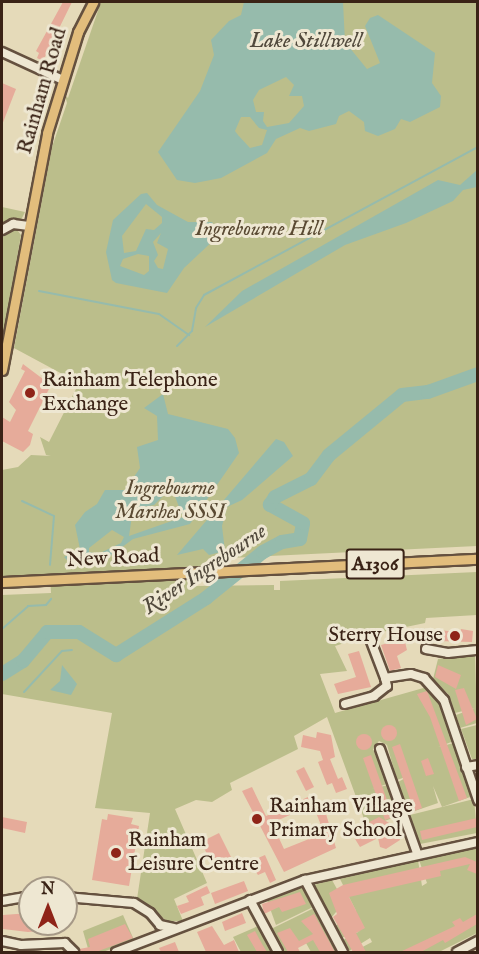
<!DOCTYPE html>
<html>
<head>
<meta charset="utf-8">
<style>
  body { margin:0 }
  #map { position:relative; width:479px; height:954px; overflow:hidden; background:#e5dab9; font-family:"IM FELL English",serif }
  div>[style] { position:absolute }
  .green>* { inset:0; background:#bbbe8b }
  .water>* { inset:0; background:#96bbac }
  .stream>* { height:2px; margin:-1px; padding:0 1px; transform-origin:1px; border-radius:1px; background:#96bbac }
  .river>* { height:14px; margin:-7px; padding:0 7px; transform-origin:7px; border-radius:7px; background:#96bbac }
  .building>* { inset:0; background:#e6ab9a }
  .round { border-radius:50% }
  .roads { filter:drop-shadow(2px 0 #65513f) drop-shadow(-2px 0 #65513f) drop-shadow(0 2px #65513f) drop-shadow(0 -2px #65513f) }
  .minor>* { height:8px; margin:-4px; padding:0 4px; transform-origin:4px; border-radius:4px; background:#eee7d2 }
  .major>* { height:9px; margin:-4.5px; padding:0 4.5px; transform-origin:4.5px; border-radius:4.5px; background:#e2bd7c }
  .dots>* { width:16px; height:16px; translate:-50% -50%; box-sizing:border-box; border:3px solid #eee7d2; border-radius:50% }
  span { translate:-50% -50%; white-space:nowrap; text-align:center; line-height:1.15; -webkit-text-stroke:6px #eee7d2; paint-order:stroke }
  .shield-label span { padding:2px 4px; background:#eee7d2; border:2px solid; border-radius:4px; -webkit-text-stroke-width:0 }
  .shield-label { font-size:20px; color:#3a2316; font-weight:700 }
  .street-label { font-size:21px; color:#3a2316 }
  .park-label { font-size:21px; color:#5a4a33; font-style:italic }
  .poi-label { font-size:21px; color:#3a2316 }
  .left { translate:0 -50%; text-align:left }
  .right { translate:-100% -50%; text-align:right }
  .water-label { font-size:22px; color:#51493c; font-style:italic }
  .frame { position:absolute; inset:0; border:3px solid #3a2316; pointer-events:none }
  .north { position:absolute; left:18px; top:876px; width:60px; height:60px; box-sizing:border-box; background:#eee7d2; border:2px solid #a69987; border-radius:50%; rotate:0deg; font-size:16px; font-weight:700; line-height:24px; text-align:center; color:#3a2316 }
  .north::after { content:''; display:block; margin:auto; width:21px; height:27px; background:#8f2418; clip-path:polygon(50% 0,100% 100%,50% 72%,0 100%) }
</style>
</head>
<body>
<div id="map">
  <div class="green">
    <div style="clip-path:polygon(101px 2px,477px 2px,477px 546px,229px 558px,196px 586px,274px 585px,274px 590px,280px 590px,280px 581px,477px 572px,477px 615px,426px 618px,425px 623px,377px 633px,372px 630px,373px 634px,335px 646px,347px 671px,320px 674px,335px 713px,427px 687px,438px 699px,454px 741px,438px 747px,454px 743px,473px 796px,442px 807px,433px 786px,438px 803px,409px 813px,398px 782px,411px 775px,397px 780px,387px 745px,379px 741px,373px 749px,387px 784px,372px 789px,388px 785px,399px 816px,367px 827px,327px 717px,294px 736px,298px 749px,230px 783px,232px 790px,212px 802px,196px 800px,175px 809px,207px 883px,174px 899px,183px 921px,167px 921px,137px 899px,150px 813px,95px 808px,112px 713px,2px 694px,2px 595px,51px 593px,50px 575px,2px 576px,2px 470px,18px 467px,31px 455px,51px 456px,46px 455px,40px 437px,49px 442px,79px 383px,14px 348px,52px 147px,67px 103px,65px 95px,68px 98px)"></div>
    <div style="clip-path:polygon(2px 207px,25px 212px,21px 220px,2px 223px)"></div>
    <div style="clip-path:polygon(15px 227px,21px 235px,2px 344px,2px 237px)"></div>
    <div style="clip-path:polygon(475px 654px,477px 723px,460px 728px,456px 715px,475px 708px,455px 713px,449px 695px,433px 679px,438px 659px)"></div>
    <div style="clip-path:polygon(477px 725px,477px 759px,472px 759px,461px 729px)"></div>
    <div style="clip-path:polygon(474px 799px,477px 833px,420px 844px,410px 815px)"></div>
    <div style="clip-path:polygon(477px 847px,477px 933px,439px 952px,353px 952px,372px 942px,370px 938px,349px 951px,343px 940px,360px 931px,341px 938px,335px 926px,356px 911px,340px 879px,418px 860px,422px 886px,427px 883px,419px 860px)"></div>
    <div style="clip-path:polygon(332px 880px,348px 909px,336px 912px,331px 918px,314px 885px)"></div>
    <div style="clip-path:polygon(303px 887px,313px 907px,276px 925px,267px 900px)"></div>
    <div style="clip-path:polygon(314px 908px,338px 952px,311px 952px,306px 943px,284px 952px,271px 929px)"></div>
    <div style="clip-path:polygon(123px 915px,134px 940px,103px 952px,89px 952px,83px 931px)"></div>
    <div style="clip-path:polygon(258px 926px,272px 952px,241px 952px,233px 937px)"></div>
  </div>
  <div class="water">
    <div style="clip-path:polygon(evenodd,244px 2px,343px 2px,345px 42px,367px 69px,380px 63px,365px 26px,370px 18px,378px 15px,435px 53px,432px 83px,441px 96px,440px 107px,410px 122px,401px 119px,395px 129px,378px 136px,365px 131px,364px 122px,349px 111px,339px 116px,336px 124px,309px 131px,300px 128px,276px 139px,267px 153px,221px 178px,195px 183px,177px 180px,158px 152px,200px 91px,214px 55px,211px 40px,229px 21px,241px 15px,244px 2px,286px 77px,294px 85px,289px 96px,302px 96px,304px 106px,289px 123px,267px 127px,263px 121px,264px 112px,256px 112px,253px 100px,259px 90px,286px 77px,244px 2px,241px 117px,250px 117px,259px 128px,267px 130px,262px 145px,250px 148px,238px 135px,235px 131px,241px 117px)"></div>
    <div style="clip-path:polygon(477px 170px,477px 187px,463px 190px,453px 201px,406px 223px,345px 245px,205px 327px,242px 291px,438px 180px,460px 185px)"></div>
    <div style="clip-path:polygon(evenodd,147px 193px,157px 205px,188px 222px,212px 222px,218px 231px,216px 238px,184px 268px,167px 293px,116px 283px,112px 280px,106px 252px,113px 220px,141px 194px,147px 193px,146px 204px,162px 217px,162px 223px,154px 230px,146px 229px,136px 251px,124px 253px,122px 236px,146px 204px,147px 193px,161px 233px,157px 243px,168px 249px,163px 269px,158px 268px,154px 261px,158px 255px,153px 242px,161px 233px,147px 193px,138px 254px,149px 256px,149px 271px,144px 275px,120px 266px,123px 259px,138px 254px)"></div>
    <div style="clip-path:polygon(evenodd,163px 394px,168px 414px,228px 429px,235px 438px,239px 453px,190px 524px,133px 539px,110px 556px,87px 563px,69px 562px,64px 557px,80px 549px,75px 525px,85px 512px,97px 504px,105px 490px,125px 490px,140px 468px,137px 447px,158px 440px,157px 416px,144px 408px,163px 394px,167px 492px,174px 494px,183px 517px,129px 536px,133px 509px,154px 505px,167px 492px,163px 394px,112px 530px,124px 537px,121px 543px,98px 554px,89px 552px,89px 548px,112px 530px)"></div>
    <div style="clip-path:polygon(276px 439px,284px 442px,293px 456px,242px 500px,227px 507px,222px 526px,225px 551px,209px 555px,203px 549px,177px 555px)"></div>
    <div style="clip-path:polygon(62px 665px,77px 684px,71px 695px,50px 690px,60px 681px)"></div>
  </div>
  <div class="stream">
    <div style="left:39px;top:291px;width:122px;rotate:10.9deg"></div>
    <div style="left:159px;top:314px;width:37px;rotate:35deg"></div>
    <div style="left:177px;top:346px;width:21px;rotate:-45deg"></div>
    <div style="left:192px;top:331px;width:23px;rotate:-80deg"></div>
    <div style="left:196px;top:308px;width:15px;rotate:-58deg"></div>
    <div style="left:204px;top:295px;width:311px;rotate:-28.4deg"></div>
    <div style="left:22px;top:501px;width:35px;rotate:25deg"></div>
    <div style="left:54px;top:516px;width:49px;rotate:94.7deg"></div>
    <div style="left:2px;top:629px;width:35px;rotate:-41deg"></div>
    <div style="left:28px;top:606px;width:18px;rotate:-3deg"></div>
    <div style="left:46px;top:605px;width:8px;rotate:-50deg"></div>
    <div style="left:24px;top:692px;width:56px;rotate:-47.2deg"></div>
    <div style="left:62px;top:651px;width:10px;rotate:-6deg"></div>
  </div>
  <div class="river">
    <div style="left:2px;top:674px;width:25px;rotate:-32deg"></div>
    <div style="left:23px;top:661px;width:38px;rotate:-50deg"></div>
    <div style="left:47px;top:632px;width:32px"></div>
    <div style="left:79px;top:632px;width:44px;rotate:31.9deg"></div>
    <div style="left:116px;top:655px;width:107px;rotate:-32.3deg"></div>
    <div style="left:206px;top:598px;width:73px;rotate:-38.9deg"></div>
    <div style="left:263px;top:552px;width:21px;rotate:-28deg"></div>
    <div style="left:282px;top:542px;width:18px;rotate:-9deg"></div>
    <div style="left:300px;top:539px;width:16px;rotate:-79deg"></div>
    <div style="left:303px;top:523px;width:38px;rotate:-151deg"></div>
    <div style="left:270px;top:505px;width:9px;rotate:-58deg"></div>
    <div style="left:275px;top:497px;width:40px;rotate:-26.6deg"></div>
    <div style="left:311px;top:479px;width:30px;rotate:-53deg"></div>
    <div style="left:329px;top:455px;width:94px;rotate:-39.4deg"></div>
    <div style="left:402px;top:395px;width:26px;rotate:-7deg"></div>
    <div style="left:428px;top:392px;width:53px;rotate:-19.8deg"></div>
  </div>
  <div class="building">
    <div style="clip-path:polygon(63px 2px,72px 2px,43px 61px,37px 58px,39px 53px,36px 51px)"></div>
    <div style="clip-path:polygon(2px 83px,16px 89px,2px 125px)"></div>
    <div style="clip-path:polygon(23px 364px,51px 385px,28px 431px,33px 434px,30px 445px,23px 452px,2px 441px,2px 417px,10px 422px,16px 410px,9px 402px,25px 371px,21px 369px)"></div>
    <div style="clip-path:polygon(461px 629px,473px 631px,472px 642px,437px 641px,438px 630px,460px 632px)"></div>
    <div style="clip-path:polygon(404px 638px,407px 650px,397px 656px,401px 668px,390px 671px,381px 645px)"></div>
    <div style="clip-path:polygon(359px 651px,371px 687px,338px 694px,334px 684px,356px 677px,348px 654px)"></div>
    <div style="clip-path:polygon(438px 665px,461px 675px,456px 689px,435px 677px)"></div>
    <div style="clip-path:polygon(464px 688px,477px 719px,466px 725px,455px 690px)"></div>
    <div style="clip-path:polygon(427px 691px,467px 798px,459px 801px,430px 717px,419px 698px,417px 694px)"></div>
    <div class="round" style="left:381px;top:725px;width:16px;height:16px"></div>
    <div style="clip-path:polygon(317px 732px,331px 735px,335px 757px,330px 759px,338px 779px,342px 777px,347px 789px,336px 793px,332px 783px,327px 785px,318px 762px,323px 760px,320px 751px,301px 747px,303px 735px,316px 738px)"></div>
    <div class="round" style="left:356px;top:734px;width:16px;height:16px"></div>
    <div style="clip-path:polygon(400px 744px,422px 808px,414px 811px,392px 747px)"></div>
    <div style="clip-path:polygon(371px 755px,393px 817px,385px 820px,363px 758px)"></div>
    <div style="clip-path:polygon(428px 758px,434px 774px,426px 776px,421px 761px)"></div>
    <div style="clip-path:polygon(304px 767px,314px 787px,306px 791px,296px 771px)"></div>
    <div style="clip-path:polygon(252px 787px,266px 816px,308px 797px,312px 805px,272px 823px,284px 849px,324px 833px,315px 810px,324px 807px,336px 848px,284px 872px,242px 791px)"></div>
    <div style="clip-path:polygon(108px 814px,133px 818px,131px 824px,139px 826px,129px 886px,92px 880px,102px 819px,107px 820px)"></div>
    <div style="clip-path:polygon(2px 817px,27px 822px,25px 833px,2px 828px)"></div>
    <div style="clip-path:polygon(379px 817px,396px 827px,400px 840px,386px 849px,380px 847px,378px 838px,360px 847px,347px 826px,354px 824px,356px 829px)"></div>
    <div style="clip-path:polygon(477px 818px,477px 827px,422px 840px,420px 831px)"></div>
    <div style="clip-path:polygon(219px 833px,232px 859px,214px 868px,201px 842px)"></div>
    <div style="clip-path:polygon(265px 855px,276px 880px,270px 883px,265px 872px,258px 875px,249px 862px)"></div>
    <div style="clip-path:polygon(465px 857px,477px 862px,477px 874px,467px 870px,470px 864px,440px 871px,441px 876px,349px 897px,365px 928px,356px 933px,366px 952px,353px 952px,333px 917px,337px 914px,329px 893px,343px 885px)"></div>
    <div style="clip-path:polygon(244px 881px,248px 891px,215px 904px,211px 893px)"></div>
    <div style="clip-path:polygon(207px 886px,210px 893px,201px 897px,204px 905px,181px 914px,177px 906px,189px 902px,186px 896px)"></div>
    <div style="clip-path:polygon(300px 892px,306px 904px,282px 912px,279px 907px,264px 914px,262px 904px)"></div>
    <div style="clip-path:polygon(30px 913px,30px 924px,63px 924px,63px 929px,28px 932px,3px 929px,3px 915px)"></div>
    <div style="clip-path:polygon(242px 913px,246px 923px,225px 931px,222px 922px)"></div>
    <div style="clip-path:polygon(314px 914px,335px 952px,320px 952px,313px 940px,298px 948px,300px 952px,288px 952px,277px 933px,290px 928px,299px 941px,313px 934px,301px 921px)"></div>
    <div style="clip-path:polygon(477px 914px,477px 924px,445px 943px,443px 940px,421px 952px,400px 952px,455px 926px,452px 922px,460px 918px,463px 922px)"></div>
    <div style="clip-path:polygon(125px 924px,133px 938px,96px 952px,80px 952px,79px 949px,90px 947px,88px 939px)"></div>
    <div style="clip-path:polygon(212px 926px,224px 945px,234px 940px,239px 952px,206px 952px,197px 932px)"></div>
    <div style="clip-path:polygon(255px 931px,262px 944px,267px 952px,257px 952px,247px 935px)"></div>
    <div style="clip-path:polygon(175px 942px,179px 952px,161px 952px,159px 948px)"></div>
  </div>
  <div class="roads">
    <div class="minor">
      <div style="left:2px;top:52px;width:67px;rotate:24.7deg"></div>
      <div style="left:2px;top:230px;width:13px;rotate:-29deg"></div>
      <div style="left:13px;top:224px;width:16px;rotate:7deg"></div>
      <div style="left:369px;top:636px;width:45px;rotate:69.1deg"></div>
      <div style="left:385px;top:678px;width:26px;rotate:-9deg"></div>
      <div style="left:411px;top:674px;width:14px;rotate:17deg"></div>
      <div style="left:424px;top:678px;width:30px;rotate:48deg"></div>
      <div style="left:444px;top:700px;width:106px;rotate:71.2deg"></div>
      <div style="left:426px;top:649px;width:22px;rotate:10deg"></div>
      <div style="left:448px;top:653px;width:30px;rotate:-6deg"></div>
      <div style="left:345px;top:704px;width:30px;rotate:-15deg"></div>
      <div style="left:374px;top:696px;width:16px;rotate:-38deg"></div>
      <div style="left:387px;top:686px;width:8px;rotate:-104deg"></div>
      <div style="left:380px;top:749px;width:110px;rotate:70.4deg"></div>
      <div style="left:466px;top:767px;width:12px;rotate:-9deg"></div>
      <div style="left:305px;top:880px;width:81px;rotate:62.2deg"></div>
      <div style="left:66px;top:897px;width:68px;rotate:5deg"></div>
      <div style="left:134px;top:903px;width:19px;rotate:32deg"></div>
      <div style="left:150px;top:913px;width:16px;rotate:50deg"></div>
      <div style="left:160px;top:925px;width:14px;rotate:12deg"></div>
      <div style="left:250px;top:900px;width:59px;rotate:61.7deg"></div>
      <div style="left:2px;top:901px;width:28px;rotate:-10deg"></div>
      <div style="left:2px;top:941px;width:19px;rotate:12deg"></div>
      <div style="left:21px;top:945px;width:44px;rotate:-2.6deg"></div>
      <div style="left:65px;top:943px;width:13px;rotate:45deg"></div>
      <div style="left:116px;top:952px;width:202px;rotate:-20.9deg"></div>
      <div style="left:305px;top:880px;width:177px;rotate:-12.4deg"></div>
      <div style="left:457px;top:952px;width:24px;rotate:-28deg"></div>
    </div>
    <div class="major">
      <div style="left:2px;top:370px;width:241px;rotate:-79.2deg"></div>
      <div style="left:47px;top:133px;width:106px;rotate:-72.9deg"></div>
      <div style="left:78px;top:32px;width:34px;rotate:-63deg"></div>
      <div style="left:2px;top:582px;width:477px;rotate:-2.8deg"></div>
    </div>
  </div>
  <div class="dots">
    <div style="left:30px;top:393px;background:#8f2418"></div>
    <div style="left:455px;top:636px;background:#8f2418"></div>
    <div style="left:257px;top:819px;background:#8f2418"></div>
    <div style="left:116px;top:853px;background:#8f2418"></div>
  </div>
  <div class="shield-label">
    <span style="left:375px;top:564px">A1306</span>
  </div>
  <div class="street-label">
    <span style="left:43px;top:91px;rotate:-74deg">Rainham Road</span>
    <span style="left:113px;top:559px;rotate:-3deg">New Road</span>
  </div>
  <div class="park-label">
    <span style="left:259px;top:230px">Ingrebourne Hill</span>
    <span style="left:170px;top:501px">Ingrebourne<br>Marshes SSSI</span>
  </div>
  <div class="poi-label">
    <span class="left" style="left:42px;top:393px">Rainham Telephone<br>Exchange</span>
    <span class="right" style="left:443px;top:636px">Sterry House</span>
    <span class="left" style="left:269px;top:819px">Rainham Village<br>Primary School</span>
    <span class="left" style="left:128px;top:853px">Rainham<br>Leisure Centre</span>
  </div>
  <div class="water-label">
    <span style="left:306px;top:42px">Lake Stillwell</span>
    <span style="left:205px;top:570px;rotate:-34deg">River Ingrebourne</span>
  </div>
  <div class="frame"></div>
  <div class="north">N</div>
</div>
</body>
</html>
